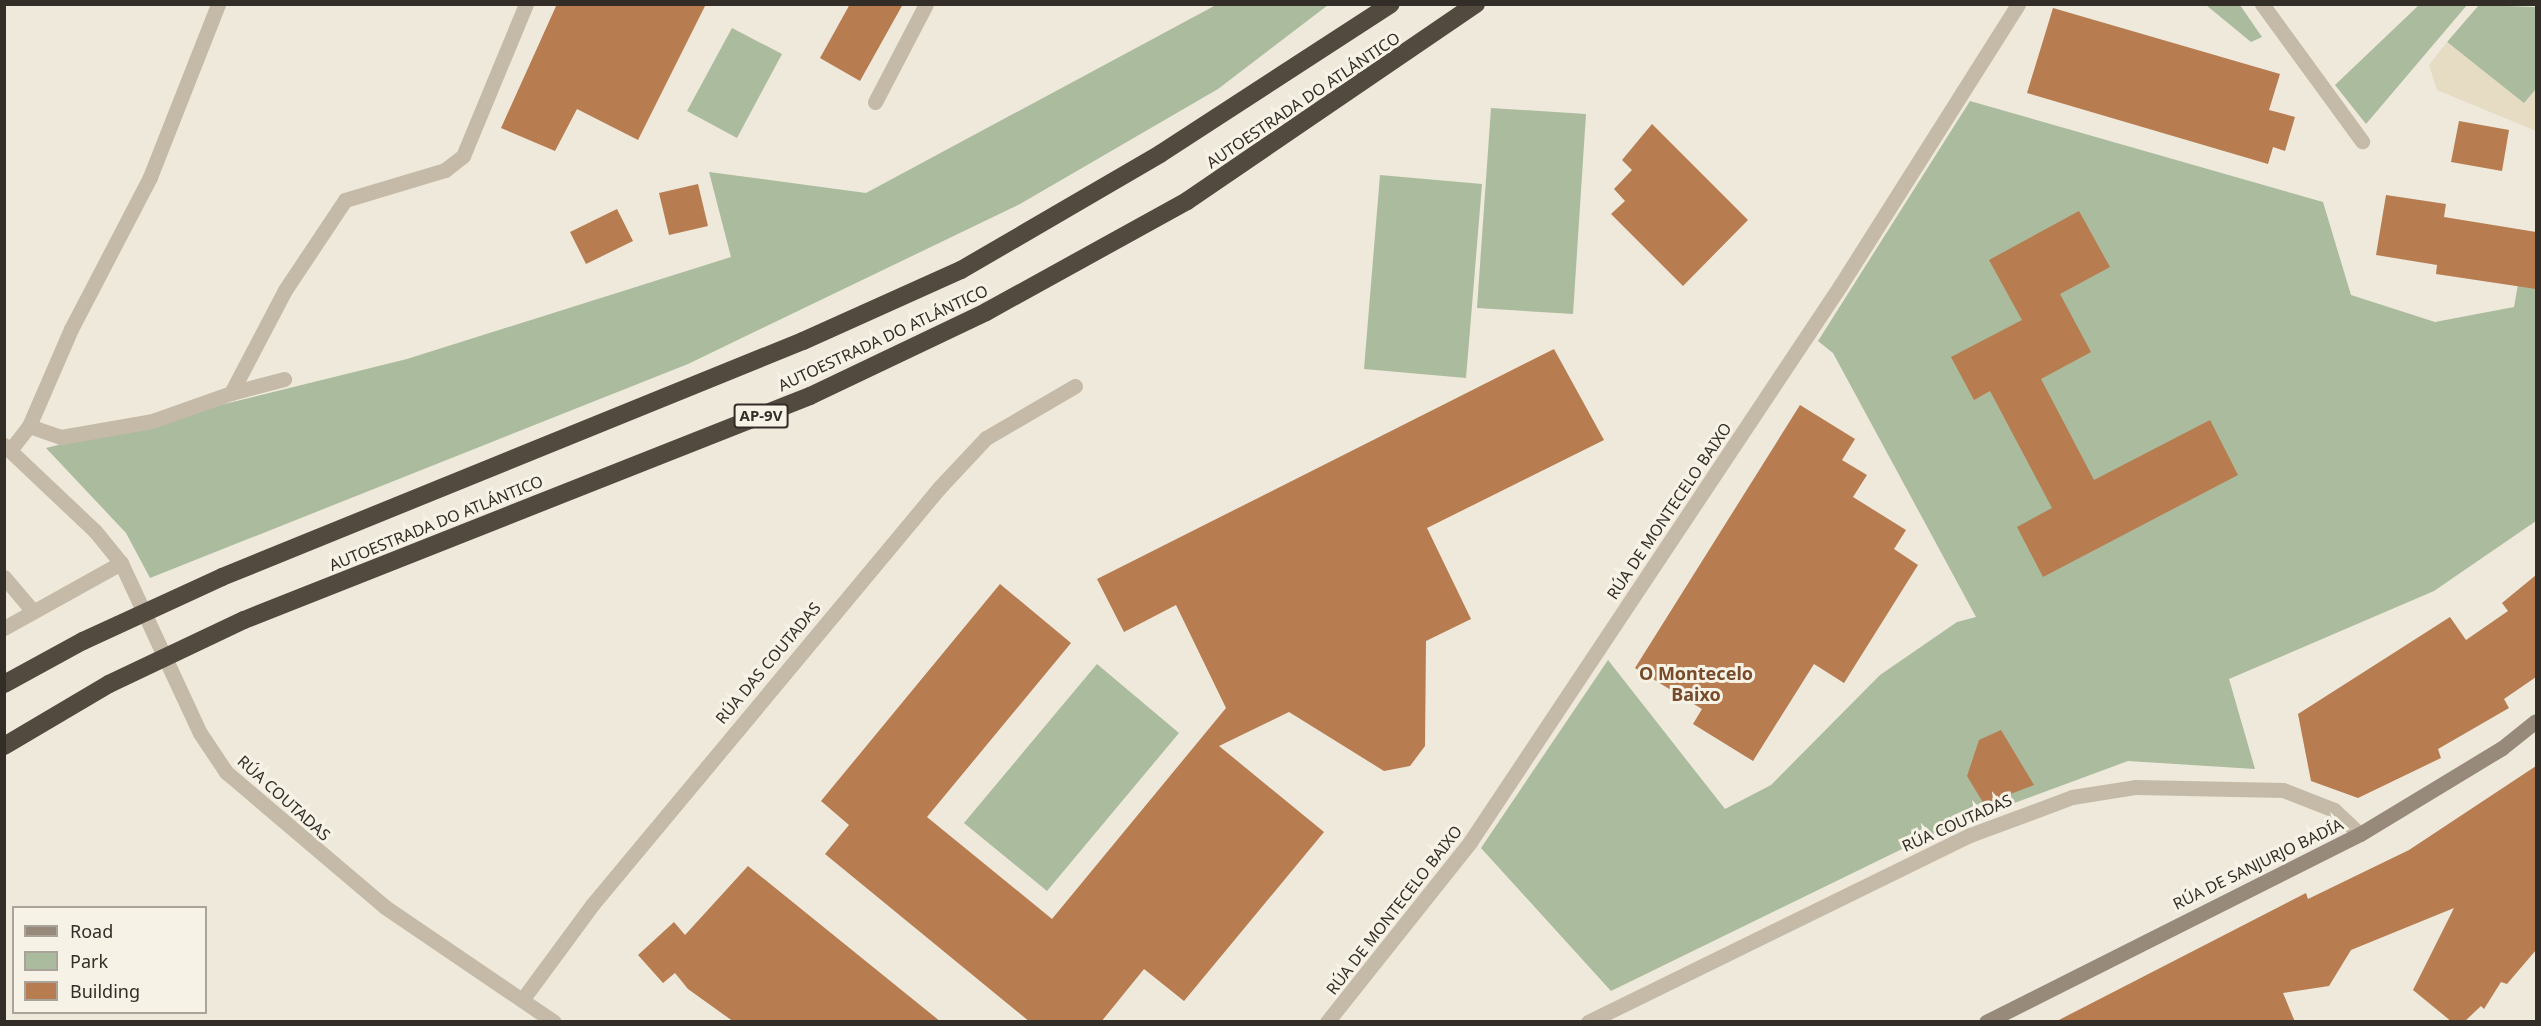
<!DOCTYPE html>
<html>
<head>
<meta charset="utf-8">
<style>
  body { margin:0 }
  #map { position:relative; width:2541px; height:1026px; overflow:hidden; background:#eee9db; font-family:"Noto Sans",sans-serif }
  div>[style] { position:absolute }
  .green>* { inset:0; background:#abbb9d }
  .plaza>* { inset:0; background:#e5dcc3 }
  .building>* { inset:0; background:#b77c50 }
  .pedestrian>* { height:15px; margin:-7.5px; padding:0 7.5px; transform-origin:7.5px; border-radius:7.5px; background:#c5baa8 }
  .minor>* { height:15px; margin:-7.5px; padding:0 7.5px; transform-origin:7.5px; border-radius:7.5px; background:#c5baa8 }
  .secondary>* { height:15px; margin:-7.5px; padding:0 7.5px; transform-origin:7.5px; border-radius:7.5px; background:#988a7a }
  .motorway>* { height:18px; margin:-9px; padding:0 9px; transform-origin:9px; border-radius:9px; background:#52493f }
  span { translate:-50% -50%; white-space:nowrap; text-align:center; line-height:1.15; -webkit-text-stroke:6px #f7f2e6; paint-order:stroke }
  .shield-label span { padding:2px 4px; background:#f7f2e6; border:2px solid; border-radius:4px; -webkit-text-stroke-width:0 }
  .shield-label { font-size:15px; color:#332d27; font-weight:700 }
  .street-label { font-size:16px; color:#332d27 }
  .neighbourhood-label { font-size:18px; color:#784b2a; font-weight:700 }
  .frame { position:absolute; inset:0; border:6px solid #332d27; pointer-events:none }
  .legend { position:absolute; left:12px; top:906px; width:195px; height:108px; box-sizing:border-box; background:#f7f2e6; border:2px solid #a9a39a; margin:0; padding:8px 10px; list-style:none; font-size:18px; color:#332d27 }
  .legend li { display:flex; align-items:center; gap:12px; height:30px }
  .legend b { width:30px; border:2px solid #a9a39a }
</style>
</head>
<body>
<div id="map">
  <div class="green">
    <div style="clip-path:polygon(1216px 5px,1328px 5px,1218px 89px,1020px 204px,688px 364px,150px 578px,126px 533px,46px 448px,407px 359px,731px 257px,709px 172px,866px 193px)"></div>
    <div style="clip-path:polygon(2206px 5px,2240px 5px,2262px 37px,2251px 42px)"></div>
    <div style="clip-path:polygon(2419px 5px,2467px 5px,2366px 124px,2335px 85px)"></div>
    <div style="clip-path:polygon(2479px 5px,2536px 7px,2536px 89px,2524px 104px,2447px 42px)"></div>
    <div style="clip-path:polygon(732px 28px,782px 54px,737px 138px,687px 111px)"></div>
    <div style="clip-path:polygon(1970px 101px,2323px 202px,2351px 295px,2435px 322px,2514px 307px,2524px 251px,2536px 254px,2536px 521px,2434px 591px,2229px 679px,2255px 769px,2128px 761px,1941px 830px,1611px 991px,1481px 848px,1608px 660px,1725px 809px,1771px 785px,1880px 675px,1957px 622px,1976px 617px,1833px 353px,1818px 341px)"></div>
    <div style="clip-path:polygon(1491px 108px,1586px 114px,1573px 314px,1477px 308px)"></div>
    <div style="clip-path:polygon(1380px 175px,1482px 184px,1466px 378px,1364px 369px)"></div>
    <div style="clip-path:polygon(1097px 664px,1179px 733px,1047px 891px,964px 823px)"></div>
  </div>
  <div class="plaza">
    <div style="clip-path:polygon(2447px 42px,2524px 103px,2536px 89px,2536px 131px,2437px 90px,2429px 65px)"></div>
  </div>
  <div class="building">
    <div style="clip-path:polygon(557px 4px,706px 4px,638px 140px,577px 109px,555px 151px,501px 128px)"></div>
    <div style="clip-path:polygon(850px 4px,903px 4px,860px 81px,820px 58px)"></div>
    <div style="clip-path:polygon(2053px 8px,2280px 74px,2269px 110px,2295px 117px,2285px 151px,2273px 147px,2268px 164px,2027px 93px)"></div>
    <div style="clip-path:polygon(2459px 121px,2509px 130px,2502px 171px,2451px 162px)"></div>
    <div style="clip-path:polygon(1652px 124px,1748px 220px,1683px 286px,1611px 214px,1625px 201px,1614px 189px,1632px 170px,1622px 160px)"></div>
    <div style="clip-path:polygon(698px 184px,708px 226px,669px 235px,659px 193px)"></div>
    <div style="clip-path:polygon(2386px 195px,2446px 204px,2444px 217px,2536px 232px,2536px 289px,2436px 274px,2437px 265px,2376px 255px)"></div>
    <div style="clip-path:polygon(617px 209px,633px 241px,586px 264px,570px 232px)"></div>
    <div style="clip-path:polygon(2079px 211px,2110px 267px,2060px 294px,2091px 352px,2041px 379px,2094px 480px,2210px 420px,2238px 475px,2043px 577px,2017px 527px,2052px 508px,1990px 391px,1974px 400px,1951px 357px,2022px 320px,1989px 260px)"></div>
    <div style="clip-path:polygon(1554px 349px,1604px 440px,1427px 528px,1471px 619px,1426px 641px,1425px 746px,1410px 766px,1384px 771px,1289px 712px,1219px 746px,1324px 832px,1184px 1001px,1144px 969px,1101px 1022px,1030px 1022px,825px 854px,849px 825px,821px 801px,1000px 584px,1071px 643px,927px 817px,1052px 919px,1226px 708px,1176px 605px,1124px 632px,1097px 579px)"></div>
    <div style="clip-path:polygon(1800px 405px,1855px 439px,1842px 460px,1867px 475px,1853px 497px,1906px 530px,1894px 549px,1918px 565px,1844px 683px,1814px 664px,1753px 761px,1693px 724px,1702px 709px,1635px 668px)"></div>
    <div style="clip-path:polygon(2536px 575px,2536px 677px,2504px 699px,2509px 708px,2438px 749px,2441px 758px,2358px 798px,2311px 781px,2298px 714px,2450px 617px,2466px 640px,2508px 611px,2502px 603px)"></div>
    <div style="clip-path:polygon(2001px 730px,2034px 785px,1984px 804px,1967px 776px,1979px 740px)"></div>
    <div style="clip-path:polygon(2536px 766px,2536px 950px,2507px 984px,2501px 982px,2484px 1009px,2481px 1006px,2464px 1022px,2452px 1022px,2413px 990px,2454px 908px,2351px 950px,2329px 986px,2283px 993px,2295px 1022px,2055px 1022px,2306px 893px,2308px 899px,2409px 850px)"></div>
    <div style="clip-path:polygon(748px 866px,941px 1022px,734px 1022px,688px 989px,675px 973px,663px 983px,638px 955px,674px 922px,685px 935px)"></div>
  </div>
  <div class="pedestrian">
    <div style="left:231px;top:393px;width:55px;rotate:-14.8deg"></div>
    <div style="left:29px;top:426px;width:34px;rotate:19deg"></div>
    <div style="left:61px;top:437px;width:92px;rotate:-10deg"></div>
    <div style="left:152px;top:421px;width:84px;rotate:-19.5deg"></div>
    <div style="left:231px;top:393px;width:116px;rotate:-62.3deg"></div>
    <div style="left:285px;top:290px;width:108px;rotate:-56.3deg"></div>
    <div style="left:345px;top:200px;width:104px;rotate:-16.7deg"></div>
    <div style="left:445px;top:170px;width:23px;rotate:-38deg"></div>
  </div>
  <div class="minor">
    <div style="left:2262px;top:4px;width:170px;rotate:53.9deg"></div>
    <div style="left:875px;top:102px;width:110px;rotate:-62.5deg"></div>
    <div style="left:463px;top:156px;width:165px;rotate:-67.5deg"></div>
    <div style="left:4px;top:445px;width:125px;rotate:43.4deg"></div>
    <div style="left:95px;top:531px;width:41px;rotate:50.9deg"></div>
    <div style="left:121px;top:563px;width:187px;rotate:65.1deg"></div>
    <div style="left:200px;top:733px;width:47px;rotate:56.3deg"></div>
    <div style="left:226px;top:772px;width:209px;rotate:40.3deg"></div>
    <div style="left:385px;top:907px;width:204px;rotate:34.2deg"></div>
    <div style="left:11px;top:449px;width:29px;rotate:-52deg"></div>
    <div style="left:29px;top:426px;width:106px;rotate:-66.6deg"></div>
    <div style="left:71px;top:329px;width:171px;rotate:-62.5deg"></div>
    <div style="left:150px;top:177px;width:186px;rotate:-68.5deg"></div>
    <div style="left:4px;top:577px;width:43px;rotate:49.7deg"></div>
    <div style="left:4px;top:628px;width:134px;rotate:-29.1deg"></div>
    <div style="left:522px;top:1000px;width:118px;rotate:-53.6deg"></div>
    <div style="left:592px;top:905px;width:542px;rotate:-50.23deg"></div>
    <div style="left:939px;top:488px;width:69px;rotate:-46.8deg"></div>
    <div style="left:986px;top:438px;width:103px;rotate:-30.3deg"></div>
    <div style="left:1327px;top:1022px;width:230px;rotate:-51.5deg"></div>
    <div style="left:1470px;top:842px;width:668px;rotate:-56.36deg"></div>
    <div style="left:1840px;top:286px;width:333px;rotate:-57.7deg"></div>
    <div style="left:1588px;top:1022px;width:425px;rotate:-26.1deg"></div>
    <div style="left:1970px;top:835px;width:109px;rotate:-20.4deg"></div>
    <div style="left:2072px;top:797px;width:65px;rotate:-8.9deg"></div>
    <div style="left:2136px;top:787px;width:147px;rotate:1.2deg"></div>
    <div style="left:2283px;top:790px;width:55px;rotate:21.4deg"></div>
    <div style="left:2334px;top:810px;width:35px;rotate:43deg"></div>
  </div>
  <div class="secondary">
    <div style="left:1986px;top:1022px;width:419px;rotate:-26.7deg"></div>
    <div style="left:2360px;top:834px;width:166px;rotate:-31.2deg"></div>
    <div style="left:2502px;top:748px;width:43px;rotate:-38.5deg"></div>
  </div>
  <div class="motorway">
    <div style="left:4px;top:684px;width:90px;rotate:-28.6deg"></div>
    <div style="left:83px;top:641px;width:153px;rotate:-24.7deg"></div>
    <div style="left:222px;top:577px;width:627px;rotate:-22.11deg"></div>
    <div style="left:803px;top:341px;width:173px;rotate:-24.2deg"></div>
    <div style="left:961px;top:270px;width:230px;rotate:-30.2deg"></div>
    <div style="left:1160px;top:154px;width:275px;rotate:-33deg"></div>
    <div style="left:4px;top:746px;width:122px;rotate:-30.6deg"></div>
    <div style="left:109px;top:684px;width:149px;rotate:-25.4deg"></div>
    <div style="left:244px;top:620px;width:609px;rotate:-21.59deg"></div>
    <div style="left:810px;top:396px;width:195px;rotate:-25.5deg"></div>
    <div style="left:986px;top:312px;width:230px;rotate:-28.9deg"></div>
    <div style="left:1187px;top:201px;width:350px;rotate:-34.3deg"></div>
  </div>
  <div class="shield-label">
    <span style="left:761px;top:416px">AP-9V</span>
  </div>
  <div class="street-label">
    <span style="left:1303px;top:100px;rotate:-34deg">AUTOESTRADA DO ATLÁNTICO</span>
    <span style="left:883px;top:338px;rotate:-25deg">AUTOESTRADA DO ATLÁNTICO</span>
    <span style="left:1669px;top:511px;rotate:-56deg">RÚA DE MONTECELO BAIXO</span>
    <span style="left:436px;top:523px;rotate:-22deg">AUTOESTRADA DO ATLÁNTICO</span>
    <span style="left:768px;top:663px;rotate:-50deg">RÚA DAS COUTADAS</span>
    <span style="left:284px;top:798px;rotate:42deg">RÚA COUTADAS</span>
    <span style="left:1957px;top:823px;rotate:-24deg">RÚA COUTADAS</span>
    <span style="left:2258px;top:864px;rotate:-26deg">RÚA DE SANJURJO BADÍA</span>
    <span style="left:1394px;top:910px;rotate:-52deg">RÚA DE MONTECELO BAIXO</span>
  </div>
  <div class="neighbourhood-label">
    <span style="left:1696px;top:684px">O Montecelo<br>Baixo</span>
  </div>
  <div class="frame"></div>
  <ul class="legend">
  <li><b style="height:8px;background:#988a7a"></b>Road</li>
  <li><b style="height:16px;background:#abbb9d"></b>Park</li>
  <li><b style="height:16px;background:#b77c50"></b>Building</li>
  </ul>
</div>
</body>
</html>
